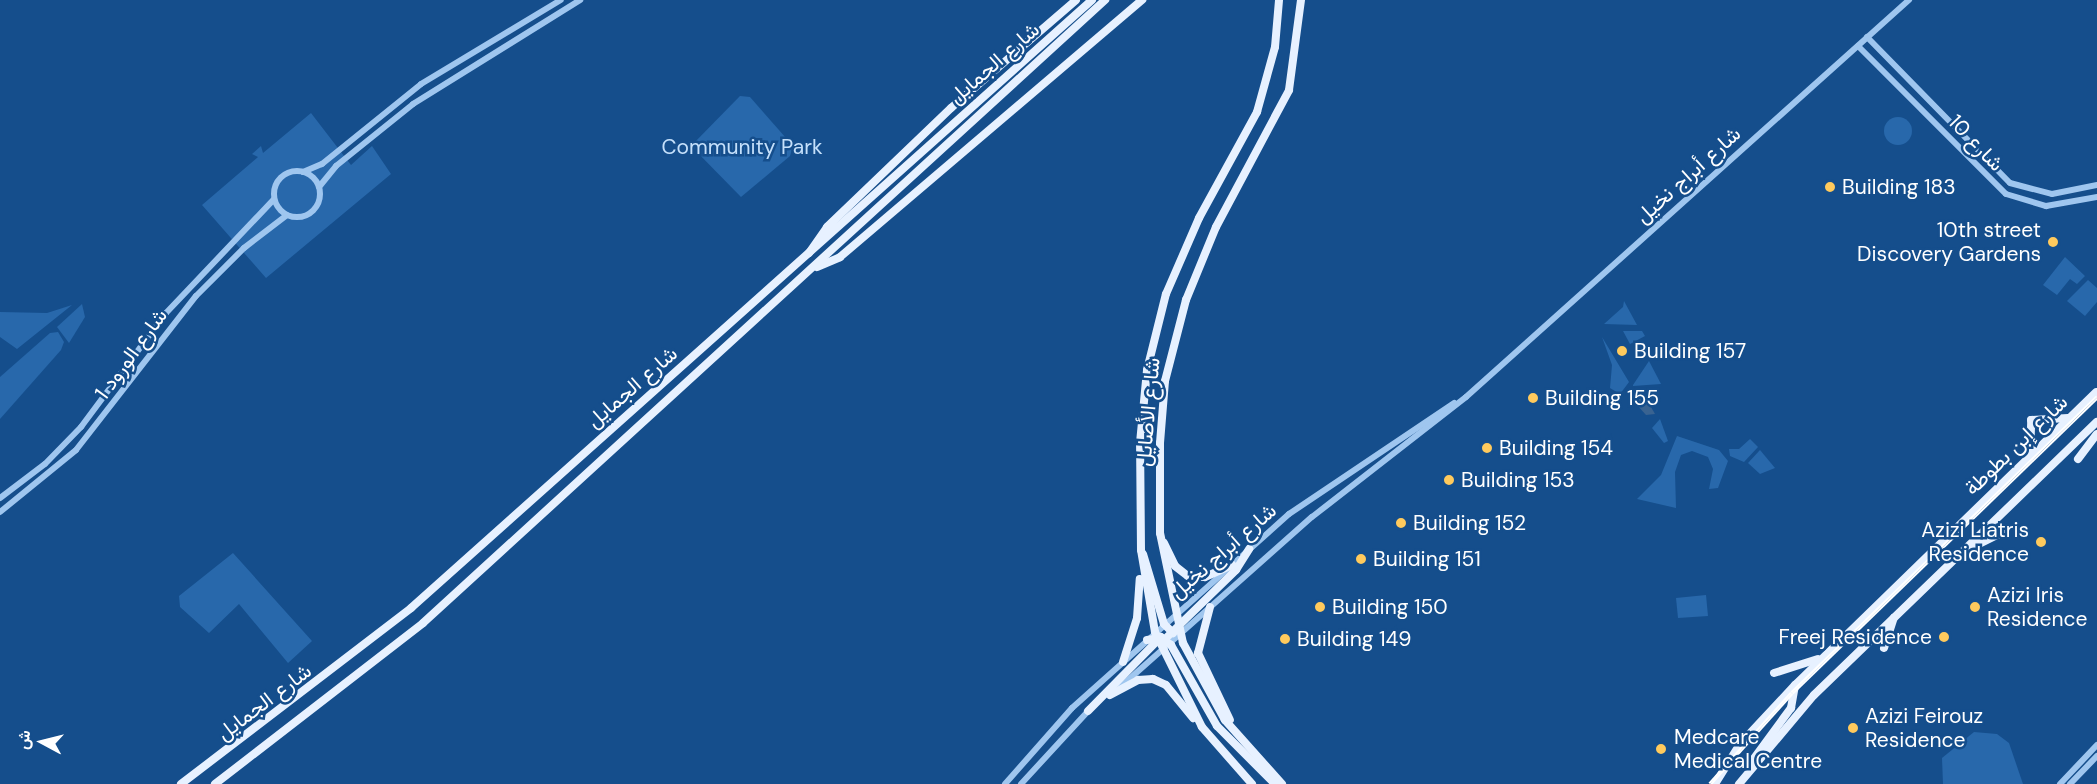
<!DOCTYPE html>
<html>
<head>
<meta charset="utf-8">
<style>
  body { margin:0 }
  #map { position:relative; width:2097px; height:784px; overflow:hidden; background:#154e8c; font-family:"DM Sans",Vazirmatn,sans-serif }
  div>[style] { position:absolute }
  .green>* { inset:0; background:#2868ab }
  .round { border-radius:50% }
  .water>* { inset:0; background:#396391 }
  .minor>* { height:6px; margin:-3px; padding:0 3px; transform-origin:3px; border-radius:3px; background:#9fc6ef }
  .minor>.ring { margin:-3px; padding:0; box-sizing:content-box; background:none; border:6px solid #9fc6ef; border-radius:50% }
  .major>* { height:8px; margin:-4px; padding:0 4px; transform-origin:4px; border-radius:4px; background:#e7f1ff }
  .rail>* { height:4px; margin-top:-2px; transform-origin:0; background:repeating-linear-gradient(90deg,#154e8c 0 4.5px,#fff 0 9px); box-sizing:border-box; border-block:2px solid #fff }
  .dots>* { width:16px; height:16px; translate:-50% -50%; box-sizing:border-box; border:3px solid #154e8c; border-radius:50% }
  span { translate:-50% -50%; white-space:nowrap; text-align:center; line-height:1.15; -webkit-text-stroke:5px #154e8c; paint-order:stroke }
  .street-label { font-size:21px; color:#fff }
  .park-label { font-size:21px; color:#c5e0fb }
  .poi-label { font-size:21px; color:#fff }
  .left { translate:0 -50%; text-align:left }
  .right { translate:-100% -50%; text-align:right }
  .north { position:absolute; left:12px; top:712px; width:60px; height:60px; -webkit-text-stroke:4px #154e8c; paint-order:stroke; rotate:277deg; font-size:16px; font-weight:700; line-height:24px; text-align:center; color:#fff }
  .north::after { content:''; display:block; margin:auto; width:21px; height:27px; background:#fff; clip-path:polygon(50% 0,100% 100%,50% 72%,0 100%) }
</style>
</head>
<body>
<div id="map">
  <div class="green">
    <div style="clip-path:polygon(740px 96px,750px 97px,793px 146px,790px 156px,741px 197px,691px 146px)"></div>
    <div style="clip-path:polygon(311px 113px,351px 165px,372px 146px,391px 174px,266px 278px,202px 205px,258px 157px,252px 154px,261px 146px,263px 153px)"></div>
    <div class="round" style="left:1884px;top:117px;width:28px;height:28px"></div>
    <div style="clip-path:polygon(2065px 257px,2085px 276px,2077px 284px,2070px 279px,2057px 295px,2043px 285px)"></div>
    <div style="clip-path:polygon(2088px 280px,2097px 288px,2097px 302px,2085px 316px,2067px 301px)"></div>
    <div style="clip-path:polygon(1624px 301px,1637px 325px,1604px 324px,1623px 307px)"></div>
    <div style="clip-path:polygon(82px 304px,85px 317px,69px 343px,57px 327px)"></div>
    <div style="clip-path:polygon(72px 305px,17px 349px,0 337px,0 312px,47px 313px)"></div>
    <div style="clip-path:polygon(1623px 331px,1642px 331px,1645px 336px,1630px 344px)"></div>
    <div style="clip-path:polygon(58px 332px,64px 342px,61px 350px,0 419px,0 377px,50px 333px)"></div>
    <div style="clip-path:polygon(1602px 337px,1629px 382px,1620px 394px,1610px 388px,1612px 365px)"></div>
    <div style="clip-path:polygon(1649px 361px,1661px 384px,1633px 386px,1633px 385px)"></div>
    <div style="clip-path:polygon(1660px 419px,1668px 441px,1664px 443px,1652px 428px)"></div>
    <div style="clip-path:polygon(1677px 436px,1719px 450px,1728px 461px,1718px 488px,1709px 489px,1713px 469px,1708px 457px,1692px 451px,1681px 455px,1675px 472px,1676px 508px,1637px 499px,1661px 475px)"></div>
    <div style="clip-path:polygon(1750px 439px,1758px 447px,1744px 462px,1730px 456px,1729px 449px,1739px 449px)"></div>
    <div style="clip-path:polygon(1760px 450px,1775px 468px,1760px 474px,1748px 463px)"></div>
    <div style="clip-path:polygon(233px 553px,312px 641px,288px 663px,239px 604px,209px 633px,180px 607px,179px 596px)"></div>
    <div style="clip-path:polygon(1706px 595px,1708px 616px,1678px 618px,1676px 598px)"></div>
    <div style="clip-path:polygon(1974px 732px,1997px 734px,2009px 743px,2023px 784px,1943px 784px,1942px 758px)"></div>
  </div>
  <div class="water">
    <div style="clip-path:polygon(1639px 399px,1647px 400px,1655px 414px,1646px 415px,1637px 405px)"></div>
  </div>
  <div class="minor">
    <div style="left:1867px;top:37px;width:204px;rotate:45.6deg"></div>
    <div style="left:2010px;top:183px;width:43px;rotate:14.7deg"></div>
    <div style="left:2052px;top:194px;width:46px;rotate:-11.3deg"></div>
    <div style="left:1858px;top:46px;width:209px;rotate:45deg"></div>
    <div style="left:2006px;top:194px;width:42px;rotate:16.7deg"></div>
    <div style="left:2046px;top:206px;width:52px;rotate:-10deg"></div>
    <div class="ring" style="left:274px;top:171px;width:40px;height:40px"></div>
    <div style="left:303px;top:172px;width:21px;rotate:-23deg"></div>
    <div style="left:322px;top:164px;width:127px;rotate:-38.9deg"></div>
    <div style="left:421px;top:84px;width:163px;rotate:-31deg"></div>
    <div style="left:319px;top:187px;width:27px;rotate:-51deg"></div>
    <div style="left:336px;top:166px;width:99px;rotate:-38.8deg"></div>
    <div style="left:413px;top:104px;width:197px;rotate:-31.9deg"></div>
    <div style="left:0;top:498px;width:56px;rotate:-37.1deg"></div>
    <div style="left:45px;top:464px;width:52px;rotate:-45.8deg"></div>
    <div style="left:81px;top:427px;width:142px;rotate:-53.3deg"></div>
    <div style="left:166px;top:313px;width:157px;rotate:-46.5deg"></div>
    <div style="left:0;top:512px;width:98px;rotate:-39.2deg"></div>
    <div style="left:76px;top:450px;width:195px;rotate:-52.1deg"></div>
    <div style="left:196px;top:296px;width:68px;rotate:-45deg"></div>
    <div style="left:244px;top:248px;width:54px;rotate:-37.5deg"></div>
    <div style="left:1118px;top:689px;width:259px;rotate:-41.6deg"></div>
    <div style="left:1312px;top:517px;width:195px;rotate:-37.9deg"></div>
    <div style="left:1466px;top:397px;width:595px;rotate:-41.87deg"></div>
    <div style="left:1005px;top:784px;width:101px;rotate:-48.6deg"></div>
    <div style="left:1072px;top:708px;width:291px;rotate:-41.8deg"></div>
    <div style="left:1289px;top:514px;width:199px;rotate:-33.9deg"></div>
    <div style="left:1021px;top:784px;width:102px;rotate:-47.4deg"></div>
    <div style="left:2060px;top:784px;width:54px;rotate:-46.5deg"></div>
    <div style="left:2070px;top:784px;width:39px;rotate:-46deg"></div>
  </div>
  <div class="major">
    <div style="left:809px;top:253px;width:32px;rotate:-55deg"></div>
    <div style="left:827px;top:227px;width:172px;rotate:-43.8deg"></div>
    <div style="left:951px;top:108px;width:165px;rotate:-40.8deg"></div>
    <div style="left:817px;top:267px;width:25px;rotate:-23deg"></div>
    <div style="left:840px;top:257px;width:397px;rotate:-40.4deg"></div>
    <div style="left:2030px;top:456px;width:36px;rotate:-88deg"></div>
    <div style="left:2031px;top:420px;width:37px;rotate:-3deg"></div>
    <div style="left:2078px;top:459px;width:31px;rotate:-53deg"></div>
    <div style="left:1164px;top:543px;width:25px;rotate:64deg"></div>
    <div style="left:1175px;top:566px;width:16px;rotate:38deg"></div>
    <div style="left:1188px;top:576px;width:17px;rotate:3deg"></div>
    <div style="left:1205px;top:577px;width:30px;rotate:-24deg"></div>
    <div style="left:1969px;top:549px;width:40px;rotate:-26.6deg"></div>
    <div style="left:1143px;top:554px;width:73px;rotate:73.3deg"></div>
    <div style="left:1164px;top:624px;width:13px;rotate:45deg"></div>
    <div style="left:1210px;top:607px;width:48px;rotate:104.6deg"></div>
    <div style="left:1198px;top:653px;width:74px;rotate:64.5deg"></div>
    <div style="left:1147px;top:640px;width:13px;rotate:-9deg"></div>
    <div style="left:1160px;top:638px;width:13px;rotate:32deg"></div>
    <div style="left:1171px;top:645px;width:93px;rotate:60.4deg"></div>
    <div style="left:1217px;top:726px;width:82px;rotate:45deg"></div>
    <div style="left:1163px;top:641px;width:102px;rotate:-44.2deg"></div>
    <div style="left:1236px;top:570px;width:25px;rotate:-58deg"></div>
    <div style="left:1884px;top:648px;width:32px;rotate:-72deg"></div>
    <div style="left:1123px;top:662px;width:46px;rotate:-72.3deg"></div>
    <div style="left:1137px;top:618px;width:39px;rotate:-86deg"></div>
    <div style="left:1774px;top:673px;width:46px;rotate:-17.7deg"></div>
    <div style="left:1110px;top:695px;width:32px;rotate:-28deg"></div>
    <div style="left:1138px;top:680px;width:15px;rotate:-4deg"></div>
    <div style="left:1153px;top:679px;width:14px;rotate:25deg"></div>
    <div style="left:1166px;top:685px;width:43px;rotate:50.7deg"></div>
    <div style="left:1088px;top:711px;width:104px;rotate:-45.4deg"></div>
    <div style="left:1752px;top:761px;width:66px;rotate:-53.7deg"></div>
    <div style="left:1791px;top:708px;width:23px;rotate:-80deg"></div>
    <div style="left:181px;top:784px;width:290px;rotate:-37.4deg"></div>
    <div style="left:411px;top:608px;width:913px;rotate:-41.76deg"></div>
    <div style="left:215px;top:784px;width:263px;rotate:-37.7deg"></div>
    <div style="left:423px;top:623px;width:924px;rotate:-42.41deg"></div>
    <div style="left:1252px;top:784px;width:76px;rotate:-131.3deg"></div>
    <div style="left:1202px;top:727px;width:106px;rotate:-116.3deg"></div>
    <div style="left:1155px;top:632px;width:83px;rotate:-99.7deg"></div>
    <div style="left:1141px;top:550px;width:107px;rotate:-90.5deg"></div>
    <div style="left:1140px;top:443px;width:73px;rotate:-84.5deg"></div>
    <div style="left:1147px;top:370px;width:78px;rotate:-76deg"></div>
    <div style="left:1166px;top:294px;width:83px;rotate:-66.5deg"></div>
    <div style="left:1199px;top:218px;width:121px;rotate:-61.3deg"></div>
    <div style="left:1257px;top:112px;width:67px;rotate:-74.5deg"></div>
    <div style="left:1275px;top:47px;width:47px;rotate:-85.1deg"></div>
    <div style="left:1282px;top:784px;width:86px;rotate:-131.7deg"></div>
    <div style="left:1225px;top:720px;width:88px;rotate:-118.6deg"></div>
    <div style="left:1183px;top:643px;width:112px;rotate:-101.8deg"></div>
    <div style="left:1160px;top:533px;width:90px;rotate:-90deg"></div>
    <div style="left:1160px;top:443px;width:62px;rotate:-85.4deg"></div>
    <div style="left:1165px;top:381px;width:84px;rotate:-75.5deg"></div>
    <div style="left:1186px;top:300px;width:79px;rotate:-67.7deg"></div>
    <div style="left:1216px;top:227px;width:155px;rotate:-61.9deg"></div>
    <div style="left:1289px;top:90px;width:91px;rotate:-82.4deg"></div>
    <div style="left:1715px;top:784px;width:47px;rotate:-58deg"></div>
    <div style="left:1740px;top:744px;width:81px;rotate:-47deg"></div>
    <div style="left:1795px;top:685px;width:420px;rotate:-44.2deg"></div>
    <div style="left:1739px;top:784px;width:116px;rotate:-49.9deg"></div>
    <div style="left:1814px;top:695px;width:393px;rotate:-44deg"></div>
  </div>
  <div class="rail">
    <div style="left:1710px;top:784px;width:122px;rotate:-48deg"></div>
    <div style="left:1792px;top:693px;width:425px;rotate:-44.1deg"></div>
  </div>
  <div class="dots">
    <div style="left:1830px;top:187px;background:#ffca5d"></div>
    <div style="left:2053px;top:242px;background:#ffca5d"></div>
    <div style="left:1622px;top:351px;background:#ffca5d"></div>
    <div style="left:1533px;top:398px;background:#ffca5d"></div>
    <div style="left:1487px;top:448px;background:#ffca5d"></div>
    <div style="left:1449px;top:480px;background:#ffca5d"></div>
    <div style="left:1401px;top:523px;background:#ffca5d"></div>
    <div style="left:2041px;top:542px;background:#ffca5d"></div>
    <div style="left:1361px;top:559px;background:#ffca5d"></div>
    <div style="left:1320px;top:607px;background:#ffca5d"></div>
    <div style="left:1975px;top:607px;background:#ffca5d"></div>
    <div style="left:1944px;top:637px;background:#ffca5d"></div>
    <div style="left:1285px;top:639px;background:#ffca5d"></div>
    <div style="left:1853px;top:728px;background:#ffca5d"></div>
    <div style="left:1661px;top:749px;background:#ffca5d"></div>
  </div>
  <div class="street-label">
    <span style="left:994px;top:63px;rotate:-41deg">شارع الجمايل</span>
    <span style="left:1976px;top:143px;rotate:46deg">شارع 10</span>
    <span style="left:1688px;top:175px;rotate:-42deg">شارع أبراج نخيل</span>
    <span style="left:131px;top:354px;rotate:-54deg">شارع الورود 1</span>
    <span style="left:632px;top:387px;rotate:-41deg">شارع الجمايل</span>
    <span style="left:1148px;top:412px;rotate:-85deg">شارع الأصايل</span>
    <span style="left:2016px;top:445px;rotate:-44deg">شارع إبن بطوطة</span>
    <span style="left:1223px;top:551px;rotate:-41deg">شارع أبراج نخيل</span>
    <span style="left:264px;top:702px;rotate:-37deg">شارع الجمايل</span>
  </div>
  <div class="park-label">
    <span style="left:742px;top:147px">Community Park</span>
  </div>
  <div class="poi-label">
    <span class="left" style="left:1842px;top:187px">Building 183</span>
    <span class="right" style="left:2041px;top:242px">10th street<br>Discovery Gardens</span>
    <span class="left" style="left:1634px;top:351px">Building 157</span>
    <span class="left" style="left:1545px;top:398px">Building 155</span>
    <span class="left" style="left:1499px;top:448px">Building 154</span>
    <span class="left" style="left:1461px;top:480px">Building 153</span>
    <span class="left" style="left:1413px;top:523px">Building 152</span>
    <span class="right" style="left:2029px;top:542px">Azizi Liatris<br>Residence</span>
    <span class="left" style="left:1373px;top:559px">Building 151</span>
    <span class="left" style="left:1987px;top:607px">Azizi Iris<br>Residence</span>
    <span class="left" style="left:1332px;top:607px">Building 150</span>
    <span class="right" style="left:1932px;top:637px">Freej Residence</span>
    <span class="left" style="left:1297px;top:639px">Building 149</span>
    <span class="left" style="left:1865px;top:728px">Azizi Feirouz<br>Residence</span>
    <span class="left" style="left:1674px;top:749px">Medcare<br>Medical Centre</span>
  </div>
  <div class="north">ش</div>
</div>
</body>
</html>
